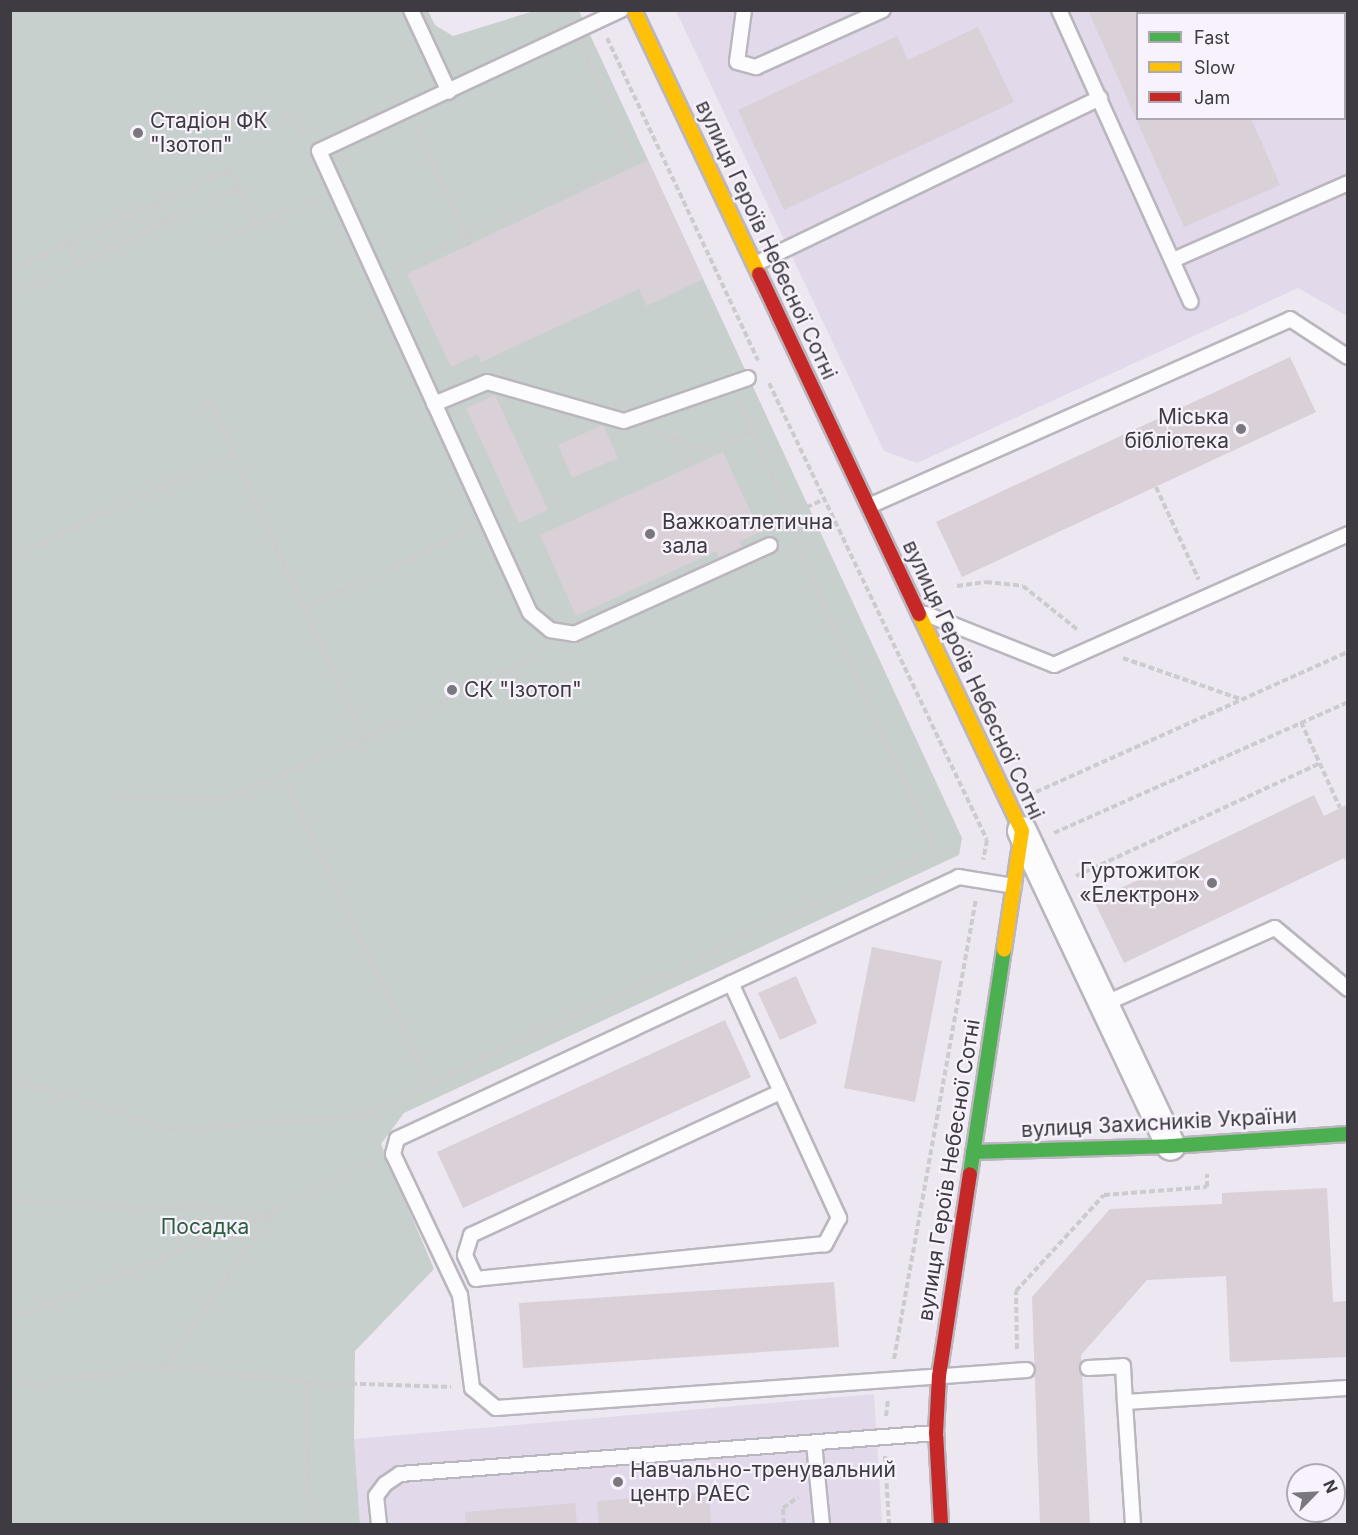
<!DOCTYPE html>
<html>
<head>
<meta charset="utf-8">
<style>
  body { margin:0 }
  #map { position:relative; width:1358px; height:1535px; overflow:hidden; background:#ece7f1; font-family:Inter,sans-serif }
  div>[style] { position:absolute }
  .built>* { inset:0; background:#e2d9eb }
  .green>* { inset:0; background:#c7d0cc }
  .building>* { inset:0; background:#dad0d8 }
  .path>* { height:4px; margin-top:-2px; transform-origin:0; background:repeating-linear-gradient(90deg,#cccbce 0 6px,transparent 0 9px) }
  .roads { filter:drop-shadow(2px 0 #bab6be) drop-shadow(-2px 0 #bab6be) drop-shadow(0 2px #bab6be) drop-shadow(0 -2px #bab6be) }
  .lane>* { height:14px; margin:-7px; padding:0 7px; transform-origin:7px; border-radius:7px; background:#fcfbfd }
  .street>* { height:28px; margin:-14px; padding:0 14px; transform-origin:14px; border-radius:14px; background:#fcfbfd }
  .fast>* { height:14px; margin:-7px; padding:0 7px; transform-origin:7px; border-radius:7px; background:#4caf50 }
  .slow>* { height:14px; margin:-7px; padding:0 7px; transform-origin:7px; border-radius:7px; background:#ffc107 }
  .jam>* { height:14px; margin:-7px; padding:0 7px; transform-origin:7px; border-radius:7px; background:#c62828 }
  .dots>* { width:16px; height:16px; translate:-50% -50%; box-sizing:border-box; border:3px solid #f7f2fc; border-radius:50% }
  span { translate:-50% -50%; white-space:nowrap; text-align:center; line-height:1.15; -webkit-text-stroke:4.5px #f7f2fc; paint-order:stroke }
  .poi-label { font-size:21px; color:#3e3b42 }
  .left { translate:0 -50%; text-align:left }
  .right { translate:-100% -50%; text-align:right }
  .street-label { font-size:21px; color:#3e3b42 }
  .park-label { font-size:21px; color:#2e6140 }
  .frame { position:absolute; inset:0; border:12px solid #3e3b42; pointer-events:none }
  .legend { position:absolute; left:1136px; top:12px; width:210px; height:108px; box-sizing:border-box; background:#f7f2fc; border:2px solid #ada9b2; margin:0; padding:8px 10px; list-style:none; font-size:18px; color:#3e3b42 }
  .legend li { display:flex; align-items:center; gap:12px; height:30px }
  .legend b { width:30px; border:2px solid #ada9b2 }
  .north { position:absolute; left:1286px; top:1463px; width:60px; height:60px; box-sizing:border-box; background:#f7f2fc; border:2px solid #ada9b2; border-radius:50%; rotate:66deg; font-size:16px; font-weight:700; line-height:24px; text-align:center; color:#3e3b42 }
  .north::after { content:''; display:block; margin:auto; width:21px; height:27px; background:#7b777f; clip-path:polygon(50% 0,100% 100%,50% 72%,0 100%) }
</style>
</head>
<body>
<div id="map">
  <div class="built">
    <div style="clip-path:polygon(676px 11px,1312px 11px,1316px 13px,1138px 14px,1138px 118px,1344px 118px,1347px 32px,1347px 316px,1298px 288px,917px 463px,884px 451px)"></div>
    <div style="clip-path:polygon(874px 1394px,882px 1524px,360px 1524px,354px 1439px)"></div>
  </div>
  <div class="green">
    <div style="clip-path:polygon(10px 11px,428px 11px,435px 25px,453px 36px,534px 11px,579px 11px,962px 838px,959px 855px,404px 1113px,381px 1144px,434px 1269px,355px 1351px,354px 1439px,360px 1524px,11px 1524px)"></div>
  </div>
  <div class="building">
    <div style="clip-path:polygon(1088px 10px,1203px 10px,1204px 14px,1138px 14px,1138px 118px,1251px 118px,1280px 185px,1184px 227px)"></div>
    <div style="clip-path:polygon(978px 27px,1014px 102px,784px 210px,738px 110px,897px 36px,908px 60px)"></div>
    <div style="clip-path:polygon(648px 160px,703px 279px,647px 306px,639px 289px,481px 362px,478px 354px,451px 367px,407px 274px)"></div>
    <div style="clip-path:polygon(1290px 357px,1316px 412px,962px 577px,936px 522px)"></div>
    <div style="clip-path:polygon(495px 395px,548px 510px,519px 523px,466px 408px)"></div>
    <div style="clip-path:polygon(603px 425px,618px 458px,572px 478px,558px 445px)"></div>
    <div style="clip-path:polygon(723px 452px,760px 532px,739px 542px,745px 553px,722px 563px,716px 551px,576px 616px,540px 535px)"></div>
    <div style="clip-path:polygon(1314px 795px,1324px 816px,1348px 804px,1348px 865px,1344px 858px,1124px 963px,1094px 901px)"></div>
    <div style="clip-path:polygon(872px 947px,942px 961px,915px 1102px,844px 1088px)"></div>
    <div style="clip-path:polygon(796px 976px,817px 1023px,780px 1040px,758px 993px)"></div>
    <div style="clip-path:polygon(725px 1020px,751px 1077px,463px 1208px,437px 1152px)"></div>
    <div style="clip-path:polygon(1327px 1188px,1333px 1302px,1348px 1301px,1348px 1357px,1230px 1362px,1226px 1276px,1147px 1280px,1081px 1355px,1090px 1524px,1040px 1524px,1032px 1297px,1110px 1209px,1222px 1204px,1222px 1193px)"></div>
    <div style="clip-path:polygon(834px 1282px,839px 1347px,523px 1368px,519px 1303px)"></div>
    <div style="clip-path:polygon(709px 1492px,711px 1524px,599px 1524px,597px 1501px)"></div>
    <div style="clip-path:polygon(575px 1503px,577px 1524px,466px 1524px,465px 1512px)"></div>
  </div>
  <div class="path">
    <div style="left:607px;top:38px;width:356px;rotate:64.9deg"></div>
    <div style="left:280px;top:113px;width:35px;rotate:39deg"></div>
    <div style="left:418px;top:127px;width:129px;rotate:66.6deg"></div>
    <div style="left:155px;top:204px;width:22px;rotate:66deg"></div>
    <div style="left:221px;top:240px;width:38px;rotate:-25deg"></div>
    <div style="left:68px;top:244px;width:23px;rotate:65deg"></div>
    <div style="left:395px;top:269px;width:263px;rotate:-24.5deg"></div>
    <div style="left:634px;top:160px;width:121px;rotate:-114.4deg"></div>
    <div style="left:10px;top:271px;width:242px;rotate:-24.9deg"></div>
    <div style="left:230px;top:169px;width:21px;rotate:65deg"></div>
    <div style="left:10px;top:297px;width:254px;rotate:-25.5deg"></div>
    <div style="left:239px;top:188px;width:40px;rotate:65deg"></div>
    <div style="left:256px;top:224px;width:67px;rotate:-24.7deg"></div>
    <div style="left:769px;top:383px;width:506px;rotate:64.5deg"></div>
    <div style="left:987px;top:840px;width:20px;rotate:101deg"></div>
    <div style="left:738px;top:402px;width:32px;rotate:64deg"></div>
    <div style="left:196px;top:409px;width:16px;rotate:-27deg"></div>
    <div style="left:210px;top:402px;width:57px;rotate:65.2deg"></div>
    <div style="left:658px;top:433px;width:56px;rotate:18.8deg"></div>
    <div style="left:711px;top:451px;width:46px;rotate:-26deg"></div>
    <div style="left:752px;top:431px;width:92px;rotate:65.7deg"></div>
    <div style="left:790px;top:515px;width:38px;rotate:-25deg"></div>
    <div style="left:673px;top:438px;width:34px;rotate:56deg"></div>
    <div style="left:1156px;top:487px;width:102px;rotate:65.2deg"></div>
    <div style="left:780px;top:529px;width:16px;rotate:-55deg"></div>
    <div style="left:10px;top:557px;width:247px;rotate:-24.7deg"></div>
    <div style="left:234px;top:454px;width:313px;rotate:65.5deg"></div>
    <div style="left:957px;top:586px;width:29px;rotate:-8deg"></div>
    <div style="left:986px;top:582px;width:37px;rotate:6deg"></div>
    <div style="left:1023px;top:586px;width:70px;rotate:38.7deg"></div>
    <div style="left:304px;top:607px;width:183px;rotate:-24.5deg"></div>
    <div style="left:1123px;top:658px;width:124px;rotate:19.3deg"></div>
    <div style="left:1301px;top:722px;width:94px;rotate:65.6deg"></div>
    <div style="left:283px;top:775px;width:342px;rotate:64.7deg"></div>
    <div style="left:1036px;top:792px;width:342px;rotate:-24.2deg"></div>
    <div style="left:112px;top:797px;width:113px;rotate:1deg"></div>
    <div style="left:225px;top:799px;width:151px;rotate:-23.3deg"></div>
    <div style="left:364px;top:739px;width:178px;rotate:-25.7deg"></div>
    <div style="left:524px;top:662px;width:23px;rotate:-34deg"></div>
    <div style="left:1054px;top:833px;width:322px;rotate:-24deg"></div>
    <div style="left:1076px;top:876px;width:269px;rotate:-24.8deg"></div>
    <div style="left:10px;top:1078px;width:168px;rotate:17.7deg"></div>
    <div style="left:170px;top:1129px;width:188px;rotate:-3.7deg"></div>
    <div style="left:358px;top:1117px;width:631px;rotate:-24.94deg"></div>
    <div style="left:930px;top:851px;width:11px;rotate:-85deg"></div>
    <div style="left:931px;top:840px;width:315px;rotate:-114.5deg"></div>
    <div style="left:800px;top:553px;width:19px;rotate:-93deg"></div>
    <div style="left:799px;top:534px;width:21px;rotate:-115deg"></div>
    <div style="left:10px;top:1201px;width:263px;rotate:2.6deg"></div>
    <div style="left:273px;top:1213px;width:115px;rotate:-26.3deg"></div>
    <div style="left:10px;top:1320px;width:281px;rotate:-22.2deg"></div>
    <div style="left:1017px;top:1349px;width:58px;rotate:-91deg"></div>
    <div style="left:1016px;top:1291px;width:130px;rotate:-47.5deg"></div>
    <div style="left:1104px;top:1195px;width:103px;rotate:-4.4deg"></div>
    <div style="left:1207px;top:1187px;width:13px;rotate:-90deg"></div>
    <div style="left:894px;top:1359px;width:466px;rotate:-79.9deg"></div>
    <div style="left:164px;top:1366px;width:188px;rotate:-54.5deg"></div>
    <div style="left:306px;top:1382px;width:142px;rotate:88.4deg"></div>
    <div style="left:10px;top:1387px;width:155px;rotate:-7.8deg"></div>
    <div style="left:164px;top:1366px;width:143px;rotate:6.4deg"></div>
    <div style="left:306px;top:1382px;width:145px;rotate:2deg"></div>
    <div style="left:886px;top:1416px;width:17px;rotate:-83deg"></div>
    <div style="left:885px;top:1456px;width:68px;rotate:86.6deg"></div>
    <div style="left:784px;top:1524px;width:16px;rotate:-94deg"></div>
    <div style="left:783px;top:1508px;width:19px;rotate:-36deg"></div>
  </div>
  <div class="roads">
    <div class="lane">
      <div style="left:411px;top:10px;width:90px;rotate:65.1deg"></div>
      <div style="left:621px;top:10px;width:333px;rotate:155deg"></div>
      <div style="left:319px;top:151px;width:508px;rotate:65.45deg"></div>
      <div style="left:530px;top:613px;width:26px;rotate:40deg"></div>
      <div style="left:550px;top:630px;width:24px;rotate:9deg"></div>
      <div style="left:574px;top:634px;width:215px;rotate:-24.4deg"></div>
      <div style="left:744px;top:10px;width:52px;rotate:97.7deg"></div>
      <div style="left:737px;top:62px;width:20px;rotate:15deg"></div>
      <div style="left:756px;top:67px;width:139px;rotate:-24.2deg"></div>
      <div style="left:1059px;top:10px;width:320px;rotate:65.7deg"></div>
      <div style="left:1340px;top:14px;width:8px;rotate:-7deg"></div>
      <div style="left:1173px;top:260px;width:191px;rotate:-23.7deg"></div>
      <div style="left:755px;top:264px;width:383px;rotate:-25.7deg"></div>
      <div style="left:434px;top:404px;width:57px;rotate:-22.5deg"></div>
      <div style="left:487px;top:382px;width:142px;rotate:15.9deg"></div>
      <div style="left:624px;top:421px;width:131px;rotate:-19.1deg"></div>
      <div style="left:869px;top:506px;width:461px;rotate:-23.9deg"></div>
      <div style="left:1290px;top:319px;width:69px;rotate:33.2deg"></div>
      <div style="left:926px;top:614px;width:138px;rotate:21.7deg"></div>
      <div style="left:1054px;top:665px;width:322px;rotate:-24deg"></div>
      <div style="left:1014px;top:886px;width:56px;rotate:-170.7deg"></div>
      <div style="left:959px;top:877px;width:620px;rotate:155.01deg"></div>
      <div style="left:397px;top:1139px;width:16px;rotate:105deg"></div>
      <div style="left:393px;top:1154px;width:156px;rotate:64.6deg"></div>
      <div style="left:460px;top:1295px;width:94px;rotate:82.6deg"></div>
      <div style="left:472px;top:1388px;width:31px;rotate:40deg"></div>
      <div style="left:496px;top:1408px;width:532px;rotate:-4.09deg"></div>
      <div style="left:731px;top:983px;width:259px;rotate:65.3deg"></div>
      <div style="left:839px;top:1218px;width:30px;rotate:118deg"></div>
      <div style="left:825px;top:1244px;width:351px;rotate:174.3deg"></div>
      <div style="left:476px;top:1279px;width:26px;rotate:-115deg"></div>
      <div style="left:465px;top:1255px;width:21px;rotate:-73deg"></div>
      <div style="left:471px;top:1235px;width:341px;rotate:-24.8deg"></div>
      <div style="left:1104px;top:1004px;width:187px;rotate:-24deg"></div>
      <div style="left:1275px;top:928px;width:95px;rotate:39.9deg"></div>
      <div style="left:1088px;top:1368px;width:35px;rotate:-3deg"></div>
      <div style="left:1123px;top:1366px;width:36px;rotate:87deg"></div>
      <div style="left:814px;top:1443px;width:81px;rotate:84.4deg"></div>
      <div style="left:379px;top:1524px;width:28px;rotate:-96deg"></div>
      <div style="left:376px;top:1496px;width:15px;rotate:-53deg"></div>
      <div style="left:385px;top:1484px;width:18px;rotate:-34deg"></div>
      <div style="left:400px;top:1474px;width:538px;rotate:-4.37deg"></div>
      <div style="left:1133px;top:1524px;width:122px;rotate:-93.8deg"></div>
      <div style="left:1125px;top:1402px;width:223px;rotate:-3.6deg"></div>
    </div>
    <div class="street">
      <div style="left:1022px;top:831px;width:348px;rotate:64.7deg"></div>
    </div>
    <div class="fast">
      <div style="left:973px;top:1152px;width:198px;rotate:-1.7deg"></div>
      <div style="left:1171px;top:1146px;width:177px;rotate:-3.9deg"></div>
      <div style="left:970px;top:1174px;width:227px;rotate:-81.4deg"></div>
    </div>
    <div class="slow">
      <div style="left:634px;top:10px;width:292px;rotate:64.7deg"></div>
      <div style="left:919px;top:614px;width:240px;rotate:64.6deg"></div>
      <div style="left:1022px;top:831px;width:120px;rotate:98.6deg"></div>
    </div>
    <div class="jam">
      <div style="left:759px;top:274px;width:376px;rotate:64.8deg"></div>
      <div style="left:941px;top:1524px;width:91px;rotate:-93.1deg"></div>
      <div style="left:936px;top:1433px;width:57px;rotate:-87deg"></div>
      <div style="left:939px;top:1376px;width:204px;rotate:-81.3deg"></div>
    </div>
  </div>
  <div class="dots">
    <div style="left:138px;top:133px;background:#7b777f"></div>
    <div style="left:1241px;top:429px;background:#7b777f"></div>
    <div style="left:650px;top:534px;background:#7b777f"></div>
    <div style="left:452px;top:690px;background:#7b777f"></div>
    <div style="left:1212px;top:883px;background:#7b777f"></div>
    <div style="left:618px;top:1482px;background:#7b777f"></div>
  </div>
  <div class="poi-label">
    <span class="left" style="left:150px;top:133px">Стадіон ФК<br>"Ізотоп"</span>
    <span class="right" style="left:1229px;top:429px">Міська<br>бібліотека</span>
    <span class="left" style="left:662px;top:534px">Важкоатлетична<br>зала</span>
    <span class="left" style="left:464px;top:690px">СК "Ізотоп"</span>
    <span class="right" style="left:1200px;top:883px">Гуртожиток<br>«Електрон»</span>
    <span class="left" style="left:630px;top:1482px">Навчально-тренувальний<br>центр РАЕС</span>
  </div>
  <div class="street-label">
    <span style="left:766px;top:240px;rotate:65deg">вулиця Героїв Небесної Сотні</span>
    <span style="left:973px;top:680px;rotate:65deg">вулиця Героїв Небесної Сотні</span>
    <span style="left:1159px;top:1123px;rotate:-3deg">вулиця Захисників України</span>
    <span style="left:949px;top:1170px;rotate:-81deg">вулиця Героїв Небесної Сотні</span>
  </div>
  <div class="park-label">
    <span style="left:205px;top:1227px">Посадка</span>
  </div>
  <div class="frame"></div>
  <ul class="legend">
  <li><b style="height:8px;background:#4caf50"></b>Fast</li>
  <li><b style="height:8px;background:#ffc107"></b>Slow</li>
  <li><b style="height:8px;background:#c62828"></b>Jam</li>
  </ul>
  <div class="north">N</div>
</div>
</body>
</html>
